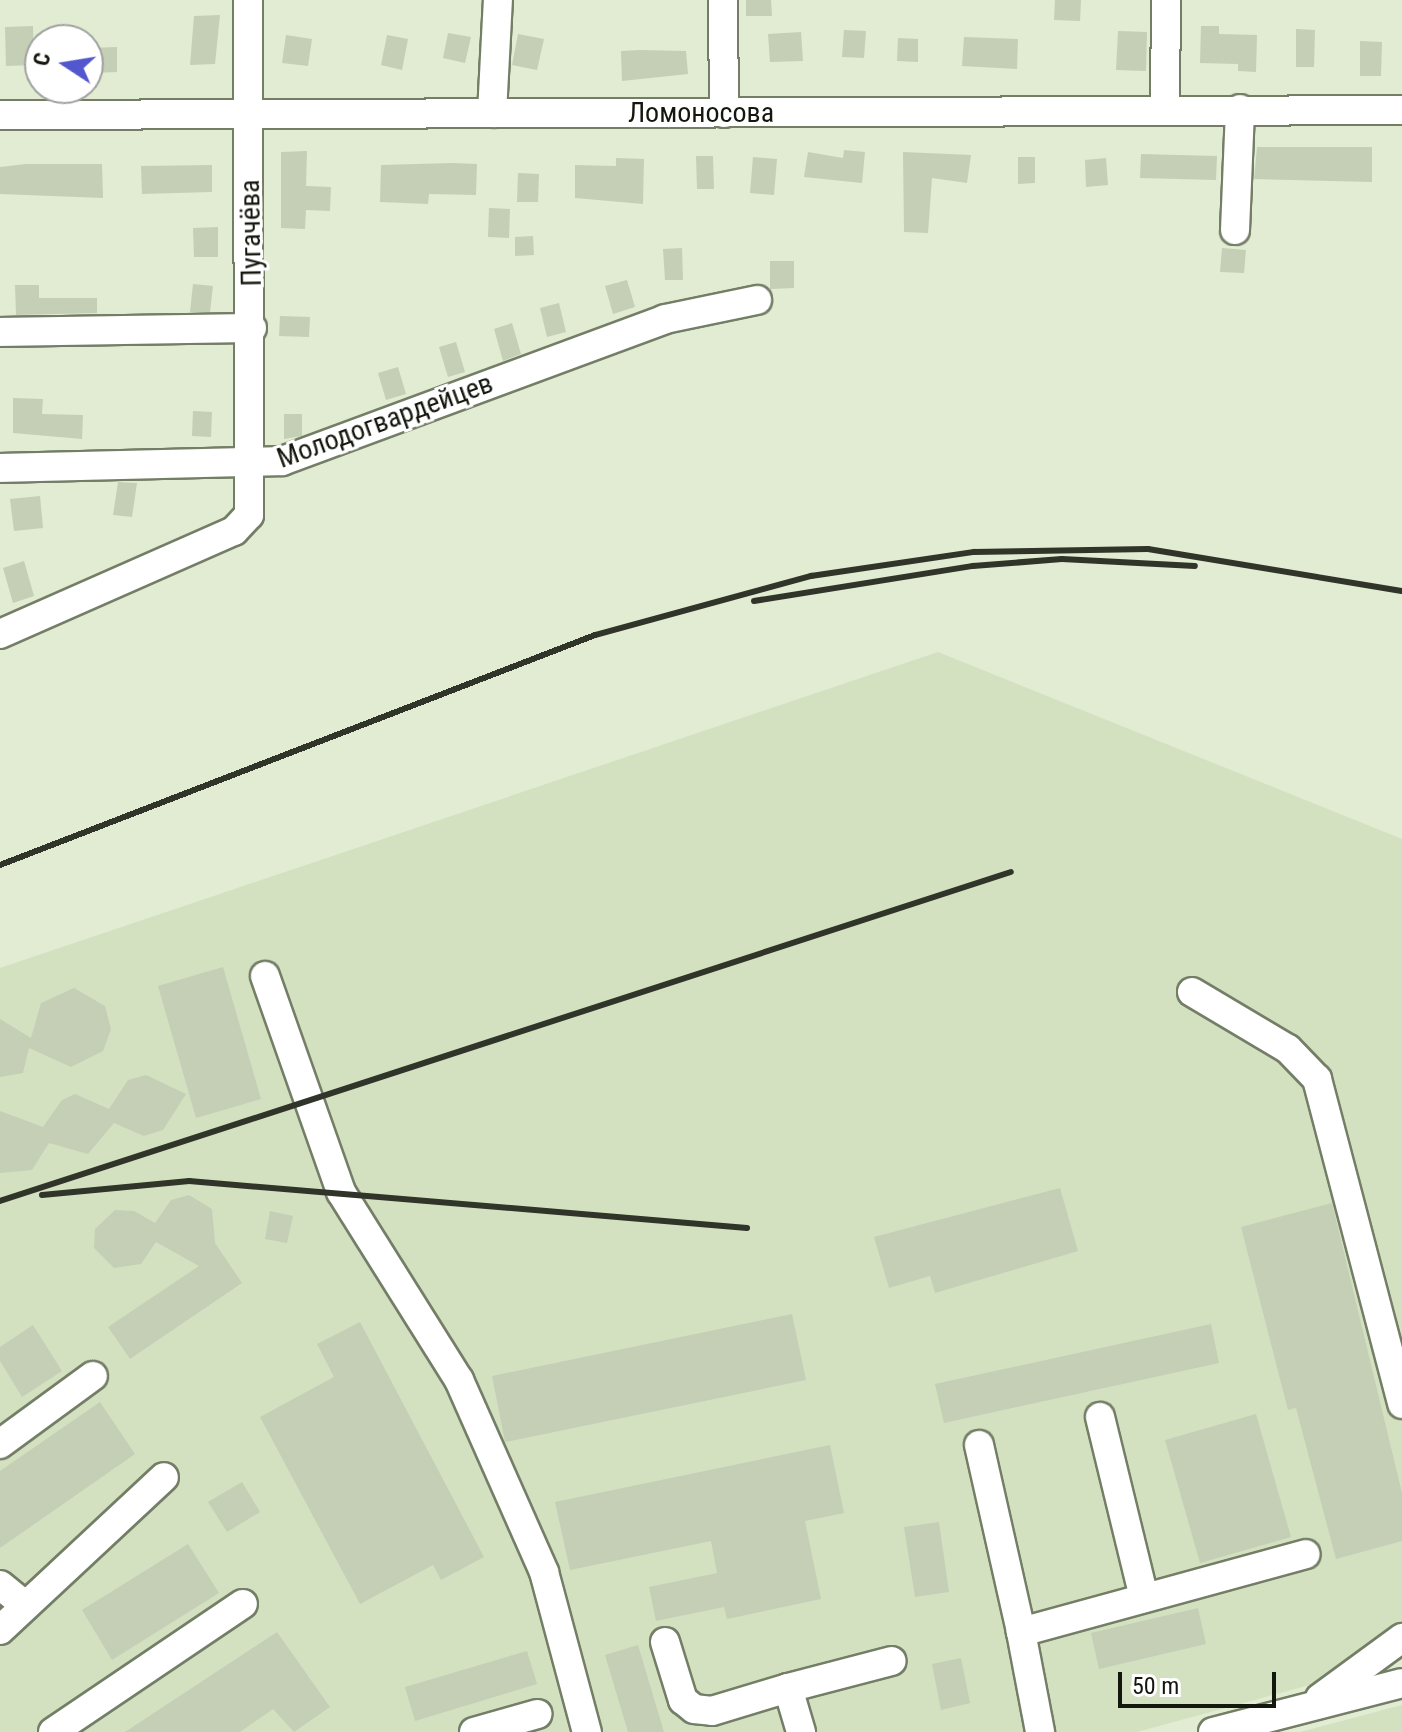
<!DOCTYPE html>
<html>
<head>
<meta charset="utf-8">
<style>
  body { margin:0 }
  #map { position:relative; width:1402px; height:1732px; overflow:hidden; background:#e1ecd2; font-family:"Roboto Condensed",sans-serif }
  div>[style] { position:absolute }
  .built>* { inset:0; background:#d3e1c0 }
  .building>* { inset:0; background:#c4cfb6 }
  .roads { filter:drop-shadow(2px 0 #747e67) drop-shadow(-2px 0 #747e67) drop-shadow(0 2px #747e67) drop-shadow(0 -2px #747e67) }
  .minor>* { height:28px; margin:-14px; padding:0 14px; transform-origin:14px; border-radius:14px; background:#fff }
  .rail>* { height:6px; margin:-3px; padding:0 3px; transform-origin:3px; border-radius:3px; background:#303429 }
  span { translate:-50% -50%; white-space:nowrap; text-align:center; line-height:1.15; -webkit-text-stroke:6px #fff; paint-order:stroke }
  .street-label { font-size:28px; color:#14170e }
  .north { position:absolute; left:24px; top:24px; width:80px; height:80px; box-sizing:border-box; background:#fff; border:2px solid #a1a29f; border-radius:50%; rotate:282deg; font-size:22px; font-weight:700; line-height:32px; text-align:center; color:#14170e }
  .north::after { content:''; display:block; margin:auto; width:28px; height:36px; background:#5257cd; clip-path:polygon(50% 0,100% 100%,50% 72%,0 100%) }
  .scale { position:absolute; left:1118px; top:1672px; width:158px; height:36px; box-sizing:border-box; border:4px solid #14170e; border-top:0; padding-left:10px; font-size:24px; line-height:28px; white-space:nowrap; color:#14170e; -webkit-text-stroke:6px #fff; paint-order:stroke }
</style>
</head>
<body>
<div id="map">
  <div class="built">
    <div style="clip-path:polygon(938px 652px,1402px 839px,1402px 1660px,1137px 1732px,0 1732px,0 968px)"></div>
    <div style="clip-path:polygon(1402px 1705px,1402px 1732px,1300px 1732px)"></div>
  </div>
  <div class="building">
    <div style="clip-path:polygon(746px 0,771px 0,772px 16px,746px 16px)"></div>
    <div style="clip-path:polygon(1055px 0,1081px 0,1080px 21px,1054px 20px)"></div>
    <div style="clip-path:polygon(220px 15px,215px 64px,190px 65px,194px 16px)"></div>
    <div style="clip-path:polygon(33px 26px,34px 65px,6px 66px,5px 27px)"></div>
    <div style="clip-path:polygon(1201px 26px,1219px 26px,1219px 34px,1257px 35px,1256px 72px,1238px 71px,1238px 64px,1200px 63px)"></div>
    <div style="clip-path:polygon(1296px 29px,1315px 30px,1314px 67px,1296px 67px)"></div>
    <div style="clip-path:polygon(844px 30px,866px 31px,864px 58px,842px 57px)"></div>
    <div style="clip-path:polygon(1118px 31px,1147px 32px,1146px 71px,1116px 70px)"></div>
    <div style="clip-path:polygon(801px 32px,803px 61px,770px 62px,768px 34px)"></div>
    <div style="clip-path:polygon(448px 33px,471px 37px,465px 63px,443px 58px)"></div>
    <div style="clip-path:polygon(518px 34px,544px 39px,537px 70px,512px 65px)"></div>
    <div style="clip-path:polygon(286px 35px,312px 39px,308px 66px,282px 63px)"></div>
    <div style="clip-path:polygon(387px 35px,408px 39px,402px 70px,381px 65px)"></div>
    <div style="clip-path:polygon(964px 37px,1018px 39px,1017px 69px,962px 66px)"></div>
    <div style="clip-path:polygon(898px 38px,918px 39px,918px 62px,897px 61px)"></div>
    <div style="clip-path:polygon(1360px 41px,1382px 42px,1381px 76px,1360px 76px)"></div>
    <div style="clip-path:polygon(117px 47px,117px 72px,93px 73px,92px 48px)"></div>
    <div style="clip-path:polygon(640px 50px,686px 51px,688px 74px,622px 81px,621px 51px)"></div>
    <div style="clip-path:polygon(1257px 147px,1372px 147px,1372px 182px,1254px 179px)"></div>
    <div style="clip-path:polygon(844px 150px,865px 152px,862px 183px,804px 177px,808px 152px,843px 158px)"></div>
    <div style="clip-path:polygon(307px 151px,306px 186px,331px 187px,330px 211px,306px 210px,305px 229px,281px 228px,281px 152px)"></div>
    <div style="clip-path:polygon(903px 152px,971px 155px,967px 183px,932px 178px,928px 233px,904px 232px)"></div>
    <div style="clip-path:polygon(1141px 154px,1217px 156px,1216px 180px,1140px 178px)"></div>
    <div style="clip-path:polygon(696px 156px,713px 156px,714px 189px,697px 189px)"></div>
    <div style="clip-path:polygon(753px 157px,777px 159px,774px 195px,750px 193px)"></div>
    <div style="clip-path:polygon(1018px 157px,1035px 157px,1035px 183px,1018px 184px)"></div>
    <div style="clip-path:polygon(616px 158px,644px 159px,643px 204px,575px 198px,575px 165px,616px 166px)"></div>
    <div style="clip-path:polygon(1106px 158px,1108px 185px,1086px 187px,1085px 160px)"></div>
    <div style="clip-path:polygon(452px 163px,477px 164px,476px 195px,429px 194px,428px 204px,380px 202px,381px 165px)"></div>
    <div style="clip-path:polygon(26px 164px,102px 164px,103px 198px,0 194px,0 167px)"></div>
    <div style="clip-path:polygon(212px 165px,212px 192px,142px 194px,141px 166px)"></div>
    <div style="clip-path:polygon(518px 173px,539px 174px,538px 202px,517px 202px)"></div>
    <div style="clip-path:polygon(489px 208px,510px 209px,509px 238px,488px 237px)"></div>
    <div style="clip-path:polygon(218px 227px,218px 257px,194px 257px,193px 228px)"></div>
    <div style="clip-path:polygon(533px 236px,534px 255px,515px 256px,515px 237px)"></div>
    <div style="clip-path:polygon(682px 248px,683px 280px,665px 280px,663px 249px)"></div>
    <div style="clip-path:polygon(1222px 248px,1246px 250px,1244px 273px,1220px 272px)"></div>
    <div style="clip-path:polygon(770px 261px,794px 261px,794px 288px,770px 289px)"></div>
    <div style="clip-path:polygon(627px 280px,635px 307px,613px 314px,605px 286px)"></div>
    <div style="clip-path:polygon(193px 284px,213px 286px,210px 312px,190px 312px)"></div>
    <div style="clip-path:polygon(15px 285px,39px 285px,39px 298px,97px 298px,97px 313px,16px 315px)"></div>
    <div style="clip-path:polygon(559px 303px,566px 332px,547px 337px,540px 308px)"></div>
    <div style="clip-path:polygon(280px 316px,310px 317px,309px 337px,279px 336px)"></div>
    <div style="clip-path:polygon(512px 323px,521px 354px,503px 361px,494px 329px)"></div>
    <div style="clip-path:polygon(456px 342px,465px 372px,448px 377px,439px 347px)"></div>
    <div style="clip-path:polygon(398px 367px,406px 394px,386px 400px,378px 373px)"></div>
    <div style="clip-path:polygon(13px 398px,43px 399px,42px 414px,83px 415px,82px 439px,13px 433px)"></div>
    <div style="clip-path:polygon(193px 411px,212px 412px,211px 437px,192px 436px)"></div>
    <div style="clip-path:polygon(284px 414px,302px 414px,302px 436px,284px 439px)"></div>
    <div style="clip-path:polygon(118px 482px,137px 483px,132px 517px,113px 515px)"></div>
    <div style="clip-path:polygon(40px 496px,43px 528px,14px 531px,10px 499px)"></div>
    <div style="clip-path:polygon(24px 561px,34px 596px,13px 603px,3px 568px)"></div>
    <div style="clip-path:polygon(223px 967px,261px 1099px,196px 1118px,158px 986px)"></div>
    <div style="clip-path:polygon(74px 988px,105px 1006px,111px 1029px,103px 1051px,71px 1067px,29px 1048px,23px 1073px,0 1077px,0 1019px,31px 1038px,41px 1003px)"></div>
    <div style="clip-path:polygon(146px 1075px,186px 1094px,163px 1130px,144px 1136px,114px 1123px,88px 1154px,49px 1143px,32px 1170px,0 1173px,0 1111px,43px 1127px,62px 1100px,75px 1094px,109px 1109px,128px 1080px)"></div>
    <div style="clip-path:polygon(1060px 1188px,1078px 1251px,935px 1293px,930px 1276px,889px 1288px,874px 1237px)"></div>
    <div style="clip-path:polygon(189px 1195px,212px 1209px,215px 1243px,242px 1283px,130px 1359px,108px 1327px,199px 1266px,156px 1242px,141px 1264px,114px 1268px,94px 1248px,95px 1229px,115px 1210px,134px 1211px,155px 1223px,171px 1200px)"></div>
    <div style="clip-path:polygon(1332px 1203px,1402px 1493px,1402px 1541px,1336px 1559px,1296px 1408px,1288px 1410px,1241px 1227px)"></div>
    <div style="clip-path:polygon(270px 1211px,293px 1216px,287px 1243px,265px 1239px)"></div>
    <div style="clip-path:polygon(792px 1314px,806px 1380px,505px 1442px,492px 1376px)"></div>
    <div style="clip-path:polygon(360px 1322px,484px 1557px,441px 1580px,433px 1565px,360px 1604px,260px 1417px,334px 1377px,317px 1344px)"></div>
    <div style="clip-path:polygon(1211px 1324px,1219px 1363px,944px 1423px,935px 1384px)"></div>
    <div style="clip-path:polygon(33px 1325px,62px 1371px,22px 1397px,0 1361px,0 1347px)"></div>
    <div style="clip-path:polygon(100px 1402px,135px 1454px,0 1548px,0 1471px)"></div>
    <div style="clip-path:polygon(1256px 1414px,1291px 1537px,1200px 1563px,1165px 1440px)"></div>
    <div style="clip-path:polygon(830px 1445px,844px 1513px,805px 1521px,821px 1599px,727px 1619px,724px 1607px,656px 1621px,649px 1587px,717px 1573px,711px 1541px,570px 1570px,555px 1502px)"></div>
    <div style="clip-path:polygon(242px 1482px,260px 1512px,227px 1532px,208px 1502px)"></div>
    <div style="clip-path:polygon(939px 1522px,949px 1592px,915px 1597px,904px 1527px)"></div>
    <div style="clip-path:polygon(188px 1544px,219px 1593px,112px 1660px,82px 1610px)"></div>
    <div style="clip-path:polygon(1198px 1608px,1206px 1644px,1099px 1669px,1091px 1633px)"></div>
    <div style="clip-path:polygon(277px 1632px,330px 1707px,294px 1732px,273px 1709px,240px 1732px,125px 1732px)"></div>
    <div style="clip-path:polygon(638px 1645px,664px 1732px,628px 1732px,605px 1655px)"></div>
    <div style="clip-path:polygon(527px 1651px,537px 1684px,415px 1721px,405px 1687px)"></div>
    <div style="clip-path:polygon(961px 1658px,970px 1703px,941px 1710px,932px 1664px)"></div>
  </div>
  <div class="roads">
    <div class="minor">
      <div style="left:723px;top:0;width:113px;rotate:89.5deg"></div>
      <div style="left:1165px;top:108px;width:108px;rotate:-89.5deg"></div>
      <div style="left:492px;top:113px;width:113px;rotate:-87deg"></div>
      <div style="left:0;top:115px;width:1402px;rotate:-0.2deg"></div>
      <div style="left:1235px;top:230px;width:121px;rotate:-87.6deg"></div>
      <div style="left:0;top:332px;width:252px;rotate:-0.9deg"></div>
      <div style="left:0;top:468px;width:282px;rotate:-1.4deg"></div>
      <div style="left:282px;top:461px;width:408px;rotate:-20.3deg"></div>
      <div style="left:665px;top:319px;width:94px;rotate:-11.7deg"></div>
      <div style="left:0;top:634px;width:256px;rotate:-23.8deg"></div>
      <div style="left:234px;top:531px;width:22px;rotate:-47deg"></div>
      <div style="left:249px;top:515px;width:515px;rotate:-90.11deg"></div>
      <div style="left:265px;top:976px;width:229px;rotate:70.6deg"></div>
      <div style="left:341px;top:1192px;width:222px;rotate:57.9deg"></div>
      <div style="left:459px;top:1380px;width:210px;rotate:66.1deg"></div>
      <div style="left:544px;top:1572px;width:166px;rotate:75deg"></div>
      <div style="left:1192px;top:992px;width:112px;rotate:30.7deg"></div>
      <div style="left:1288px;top:1049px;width:42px;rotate:46deg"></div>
      <div style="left:1317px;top:1079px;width:336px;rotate:75.3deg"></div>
      <div style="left:1100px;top:1417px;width:186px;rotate:76.3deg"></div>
      <div style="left:0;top:1444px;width:115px;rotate:-36.2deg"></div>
      <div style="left:979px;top:1445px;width:192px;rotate:77.3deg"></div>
      <div style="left:1021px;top:1632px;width:295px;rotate:-15.3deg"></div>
      <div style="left:0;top:1585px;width:33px;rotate:39deg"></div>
      <div style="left:0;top:1630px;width:224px;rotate:-43deg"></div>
      <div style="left:1021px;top:1632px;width:102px;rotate:79.2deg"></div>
      <div style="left:665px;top:1642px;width:61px;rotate:72.8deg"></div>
      <div style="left:683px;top:1700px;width:14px;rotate:39deg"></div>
      <div style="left:694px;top:1709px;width:18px;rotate:6deg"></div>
      <div style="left:712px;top:1711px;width:79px;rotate:-16.8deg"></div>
      <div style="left:788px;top:1688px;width:46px;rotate:73.5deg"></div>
      <div style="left:788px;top:1688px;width:107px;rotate:-14.6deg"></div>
      <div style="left:1320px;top:1698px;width:102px;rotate:-36.2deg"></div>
      <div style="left:53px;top:1732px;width:229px;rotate:-34deg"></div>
      <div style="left:474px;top:1732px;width:66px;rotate:-15.9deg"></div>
      <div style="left:1213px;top:1732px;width:195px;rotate:-14.5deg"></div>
    </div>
  </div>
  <div class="rail">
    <div style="left:754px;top:601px;width:222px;rotate:-9.1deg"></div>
    <div style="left:973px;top:566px;width:89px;rotate:-4.5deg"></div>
    <div style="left:1062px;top:559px;width:133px;rotate:3deg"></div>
    <div style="left:0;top:865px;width:638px;rotate:-21.13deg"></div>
    <div style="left:595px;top:635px;width:224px;rotate:-15.3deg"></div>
    <div style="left:811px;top:576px;width:165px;rotate:-8.4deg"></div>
    <div style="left:974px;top:552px;width:174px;rotate:-1deg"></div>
    <div style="left:1148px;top:549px;width:257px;rotate:9.4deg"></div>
    <div style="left:42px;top:1195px;width:148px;rotate:-5.4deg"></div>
    <div style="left:189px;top:1181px;width:560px;rotate:4.81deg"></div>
    <div style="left:0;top:1201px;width:1063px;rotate:-18.03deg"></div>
  </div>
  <div class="street-label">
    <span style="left:701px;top:113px">Ломоносова</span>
    <span style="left:251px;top:233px;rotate:-91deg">Пугачёва</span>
    <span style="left:385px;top:421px;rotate:-20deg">Молодогвардейцев</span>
  </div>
  <div class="north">С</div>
  <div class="scale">50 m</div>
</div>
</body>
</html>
